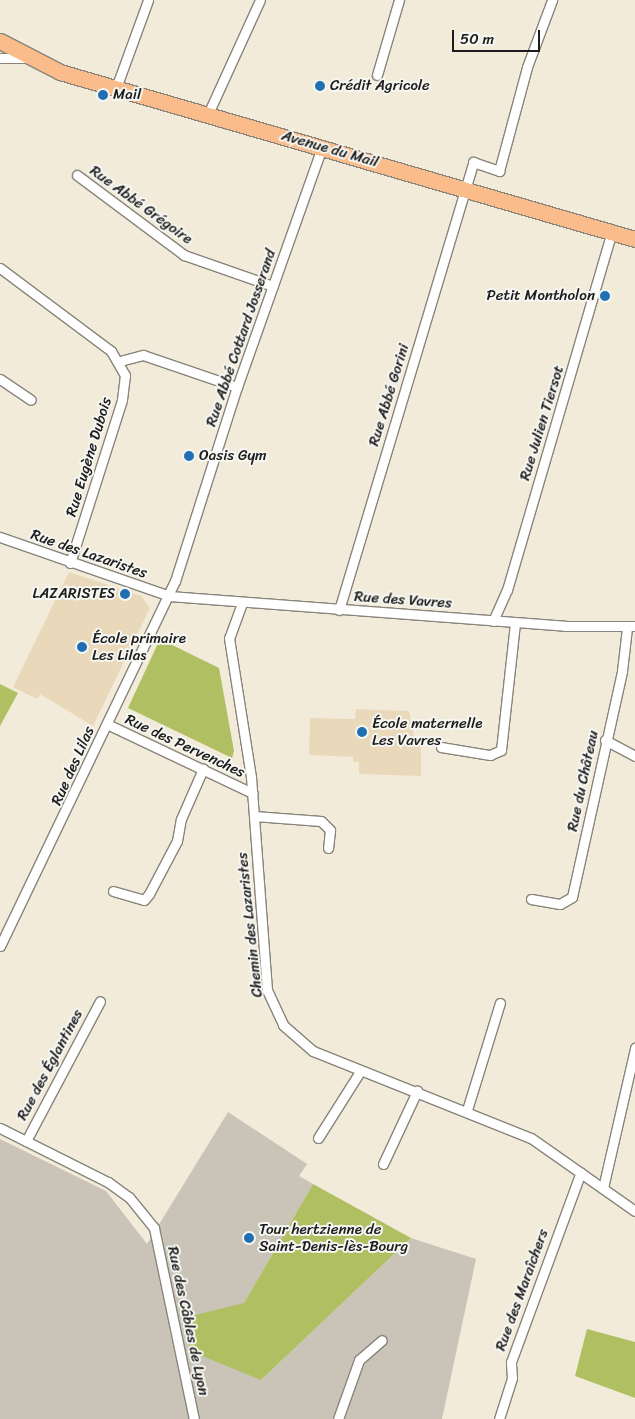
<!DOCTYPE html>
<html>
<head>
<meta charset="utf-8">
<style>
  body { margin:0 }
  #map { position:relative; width:635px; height:1419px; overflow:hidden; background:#f3ebda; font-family:Sriracha,sans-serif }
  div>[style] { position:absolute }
  .built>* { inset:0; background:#e9d9ba }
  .industrial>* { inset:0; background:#c9c3b8 }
  .green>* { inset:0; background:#afbf62 }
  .roads { filter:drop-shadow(1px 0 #88847b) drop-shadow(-1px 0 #88847b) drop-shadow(0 1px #88847b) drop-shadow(0 -1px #88847b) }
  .minor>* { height:9px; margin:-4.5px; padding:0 4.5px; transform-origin:4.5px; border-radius:4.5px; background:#fff }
  .primary>* { height:15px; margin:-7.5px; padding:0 7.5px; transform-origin:7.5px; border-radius:7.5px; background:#f9bc8a }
  .dots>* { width:14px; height:14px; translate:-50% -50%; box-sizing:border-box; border:2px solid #f6f6f2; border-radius:50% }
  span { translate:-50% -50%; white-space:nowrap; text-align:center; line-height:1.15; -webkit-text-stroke:4px #f6f6f2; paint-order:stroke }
  .poi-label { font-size:15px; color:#1c1c1c }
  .left { translate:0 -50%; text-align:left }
  .right { translate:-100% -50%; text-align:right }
  .street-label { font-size:15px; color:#1c1c1c }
  .scale { position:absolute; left:452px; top:30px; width:88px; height:22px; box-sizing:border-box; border:2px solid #1c1c1c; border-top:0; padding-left:6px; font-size:15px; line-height:18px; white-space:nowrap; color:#1c1c1c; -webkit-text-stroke:4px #f6f6f2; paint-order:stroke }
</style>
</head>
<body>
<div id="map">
  <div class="built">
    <div style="clip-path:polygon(69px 572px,141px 596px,150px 608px,93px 726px,40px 694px,37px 699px,13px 687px)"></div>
    <div style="clip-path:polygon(356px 709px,409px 711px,416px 746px,421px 746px,421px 776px,359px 774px,359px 762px,353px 762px,353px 757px,309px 755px,310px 718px,355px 719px)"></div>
  </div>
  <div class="industrial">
    <div style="clip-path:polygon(228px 1112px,307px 1164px,299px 1176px,313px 1184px,244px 1303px,261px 1380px,411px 1238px,476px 1259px,442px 1419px,0 1419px,0 1139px,106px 1191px,147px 1244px)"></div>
  </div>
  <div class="green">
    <div style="clip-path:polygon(160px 639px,219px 668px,234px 751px,232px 758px,128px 708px)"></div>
    <div style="clip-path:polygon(0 684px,18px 693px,0 726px)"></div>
    <div style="clip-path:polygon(313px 1184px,411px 1238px,261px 1380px,190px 1351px,183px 1318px,244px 1303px)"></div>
    <div style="clip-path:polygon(587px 1329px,635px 1342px,635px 1398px,575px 1376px)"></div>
  </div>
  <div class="roads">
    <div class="minor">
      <div style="left:0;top:58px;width:26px"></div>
      <div style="left:377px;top:75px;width:78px;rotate:-73.7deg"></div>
      <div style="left:116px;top:88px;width:94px;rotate:-70deg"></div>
      <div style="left:208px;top:114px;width:125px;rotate:-65.5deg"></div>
      <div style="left:77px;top:175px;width:134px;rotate:36.8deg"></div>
      <div style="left:184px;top:255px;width:94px;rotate:19.2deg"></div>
      <div style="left:0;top:268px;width:139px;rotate:36.8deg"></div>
      <div style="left:111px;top:351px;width:28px;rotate:60deg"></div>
      <div style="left:125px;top:375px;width:25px;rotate:97deg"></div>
      <div style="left:122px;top:400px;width:171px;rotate:107.7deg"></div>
      <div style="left:120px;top:361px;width:24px;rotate:-15deg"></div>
      <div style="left:143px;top:355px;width:99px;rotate:18.8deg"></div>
      <div style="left:0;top:379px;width:37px;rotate:34deg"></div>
      <div style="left:0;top:537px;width:179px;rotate:19.2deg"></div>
      <div style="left:169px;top:596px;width:397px;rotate:4.3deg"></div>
      <div style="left:565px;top:626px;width:70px"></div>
      <div style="left:242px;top:603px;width:37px;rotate:110deg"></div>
      <div style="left:229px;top:638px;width:141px;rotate:81deg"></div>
      <div style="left:251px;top:777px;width:214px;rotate:85.7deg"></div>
      <div style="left:267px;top:990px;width:38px;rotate:65deg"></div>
      <div style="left:283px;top:1025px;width:40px;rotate:41deg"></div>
      <div style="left:313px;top:1051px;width:235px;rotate:21.8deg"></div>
      <div style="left:531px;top:1138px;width:127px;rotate:35.1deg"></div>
      <div style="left:339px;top:610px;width:468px;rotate:-73.3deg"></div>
      <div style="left:473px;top:162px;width:28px;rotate:19deg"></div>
      <div style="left:499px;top:171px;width:108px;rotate:-74.9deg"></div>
      <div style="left:527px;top:67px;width:72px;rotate:-69.5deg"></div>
      <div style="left:493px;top:621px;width:34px;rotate:-66deg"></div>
      <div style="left:507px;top:590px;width:374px;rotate:-73.7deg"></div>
      <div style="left:107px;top:724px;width:161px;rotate:25.4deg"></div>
      <div style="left:605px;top:740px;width:34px;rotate:28deg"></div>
      <div style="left:441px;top:747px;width:50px;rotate:9.3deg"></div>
      <div style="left:490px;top:755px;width:12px;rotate:-24deg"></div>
      <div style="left:501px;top:750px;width:128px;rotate:-83.7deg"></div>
      <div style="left:254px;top:816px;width:67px;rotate:4.3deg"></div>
      <div style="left:321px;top:821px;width:13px;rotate:45deg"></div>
      <div style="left:330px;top:830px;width:18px;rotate:96deg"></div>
      <div style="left:113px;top:891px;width:32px;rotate:16deg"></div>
      <div style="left:144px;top:900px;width:8px;rotate:-50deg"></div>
      <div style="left:149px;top:894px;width:60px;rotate:-62.2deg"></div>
      <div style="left:177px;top:841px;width:22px;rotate:-80deg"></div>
      <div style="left:181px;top:819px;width:55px;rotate:-66.3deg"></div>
      <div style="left:531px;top:899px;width:29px;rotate:10deg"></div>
      <div style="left:560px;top:904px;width:14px;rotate:-30deg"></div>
      <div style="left:572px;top:897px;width:231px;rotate:-77.5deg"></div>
      <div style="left:622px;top:671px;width:43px;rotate:-83.4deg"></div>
      <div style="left:0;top:946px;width:405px;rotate:-64.4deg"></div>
      <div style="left:175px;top:581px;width:204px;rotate:-72.3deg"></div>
      <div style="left:237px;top:387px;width:255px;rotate:-70.5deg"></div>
      <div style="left:467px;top:1110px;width:112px;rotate:-72.9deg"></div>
      <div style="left:0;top:1128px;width:121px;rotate:26.6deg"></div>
      <div style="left:108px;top:1182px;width:26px;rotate:36deg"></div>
      <div style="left:129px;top:1197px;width:40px;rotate:51deg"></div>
      <div style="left:154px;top:1228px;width:195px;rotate:78.2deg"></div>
      <div style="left:318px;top:1138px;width:80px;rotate:-57.7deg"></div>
      <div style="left:26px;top:1141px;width:158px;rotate:-62.1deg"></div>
      <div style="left:383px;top:1164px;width:81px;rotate:-65deg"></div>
      <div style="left:603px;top:1188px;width:144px;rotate:-77.1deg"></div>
      <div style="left:338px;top:1419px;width:63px;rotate:-70.4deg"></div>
      <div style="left:359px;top:1360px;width:30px;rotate:-41deg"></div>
      <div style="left:499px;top:1419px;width:43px;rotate:-72.4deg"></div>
      <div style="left:512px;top:1378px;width:16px;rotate:-94deg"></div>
      <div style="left:511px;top:1362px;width:202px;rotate:-69.8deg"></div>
    </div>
    <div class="primary">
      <div style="left:0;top:41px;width:68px;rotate:27.3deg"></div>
      <div style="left:60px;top:72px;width:599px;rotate:16.2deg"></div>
    </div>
  </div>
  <div class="dots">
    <div style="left:320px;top:86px;background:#1f6fb2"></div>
    <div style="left:103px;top:95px;background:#1f6fb2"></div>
    <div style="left:605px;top:296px;background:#1f6fb2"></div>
    <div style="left:189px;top:456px;background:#1f6fb2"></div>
    <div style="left:125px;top:594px;background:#1f6fb2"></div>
    <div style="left:82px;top:647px;background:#1f6fb2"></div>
    <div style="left:362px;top:732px;background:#1f6fb2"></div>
    <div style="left:249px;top:1238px;background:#1f6fb2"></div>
  </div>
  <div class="poi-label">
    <span class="left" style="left:330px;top:86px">Crédit Agricole</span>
    <span class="left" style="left:113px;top:95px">Mail</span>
    <span class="right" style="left:595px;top:296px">Petit Montholon</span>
    <span class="left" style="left:199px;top:456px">Oasis Gym</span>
    <span class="right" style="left:115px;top:594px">LAZARISTES</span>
    <span class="left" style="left:92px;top:647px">École primaire<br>Les Lilas</span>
    <span class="left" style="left:372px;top:732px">École maternelle<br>Les Vavres</span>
    <span class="left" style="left:259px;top:1238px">Tour hertzienne de<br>Saint-Denis-lès-Bourg</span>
  </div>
  <div class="street-label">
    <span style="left:330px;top:149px;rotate:16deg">Avenue du Mail</span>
    <span style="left:141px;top:205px;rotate:36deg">Rue Abbé Grégoire</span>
    <span style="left:241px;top:338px;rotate:-71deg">Rue Abbé Cottard Josserand</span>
    <span style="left:389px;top:395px;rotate:-73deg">Rue Abbé Gorini</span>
    <span style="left:542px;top:423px;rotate:-73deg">Rue Julien Tiersot</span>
    <span style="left:89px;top:457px;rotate:-73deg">Rue Eugène Dubois</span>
    <span style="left:89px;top:554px;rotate:19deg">Rue des Lazaristes</span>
    <span style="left:403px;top:600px;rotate:4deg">Rue des Vavres</span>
    <span style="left:185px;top:746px;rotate:25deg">Rue des Pervenches</span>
    <span style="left:73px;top:766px;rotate:-66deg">Rue des Lilas</span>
    <span style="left:583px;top:781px;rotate:-78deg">Rue du Château</span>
    <span style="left:250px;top:925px;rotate:-96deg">Chemin des Lazaristes</span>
    <span style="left:50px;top:1065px;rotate:-62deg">Rue des Églantines</span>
    <span style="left:522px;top:1290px;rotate:-70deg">Rue des Maraîchers</span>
    <span style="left:188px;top:1321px;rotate:78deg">Rue des Câbles de Lyon</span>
  </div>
  <div class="scale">50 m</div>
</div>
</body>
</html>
